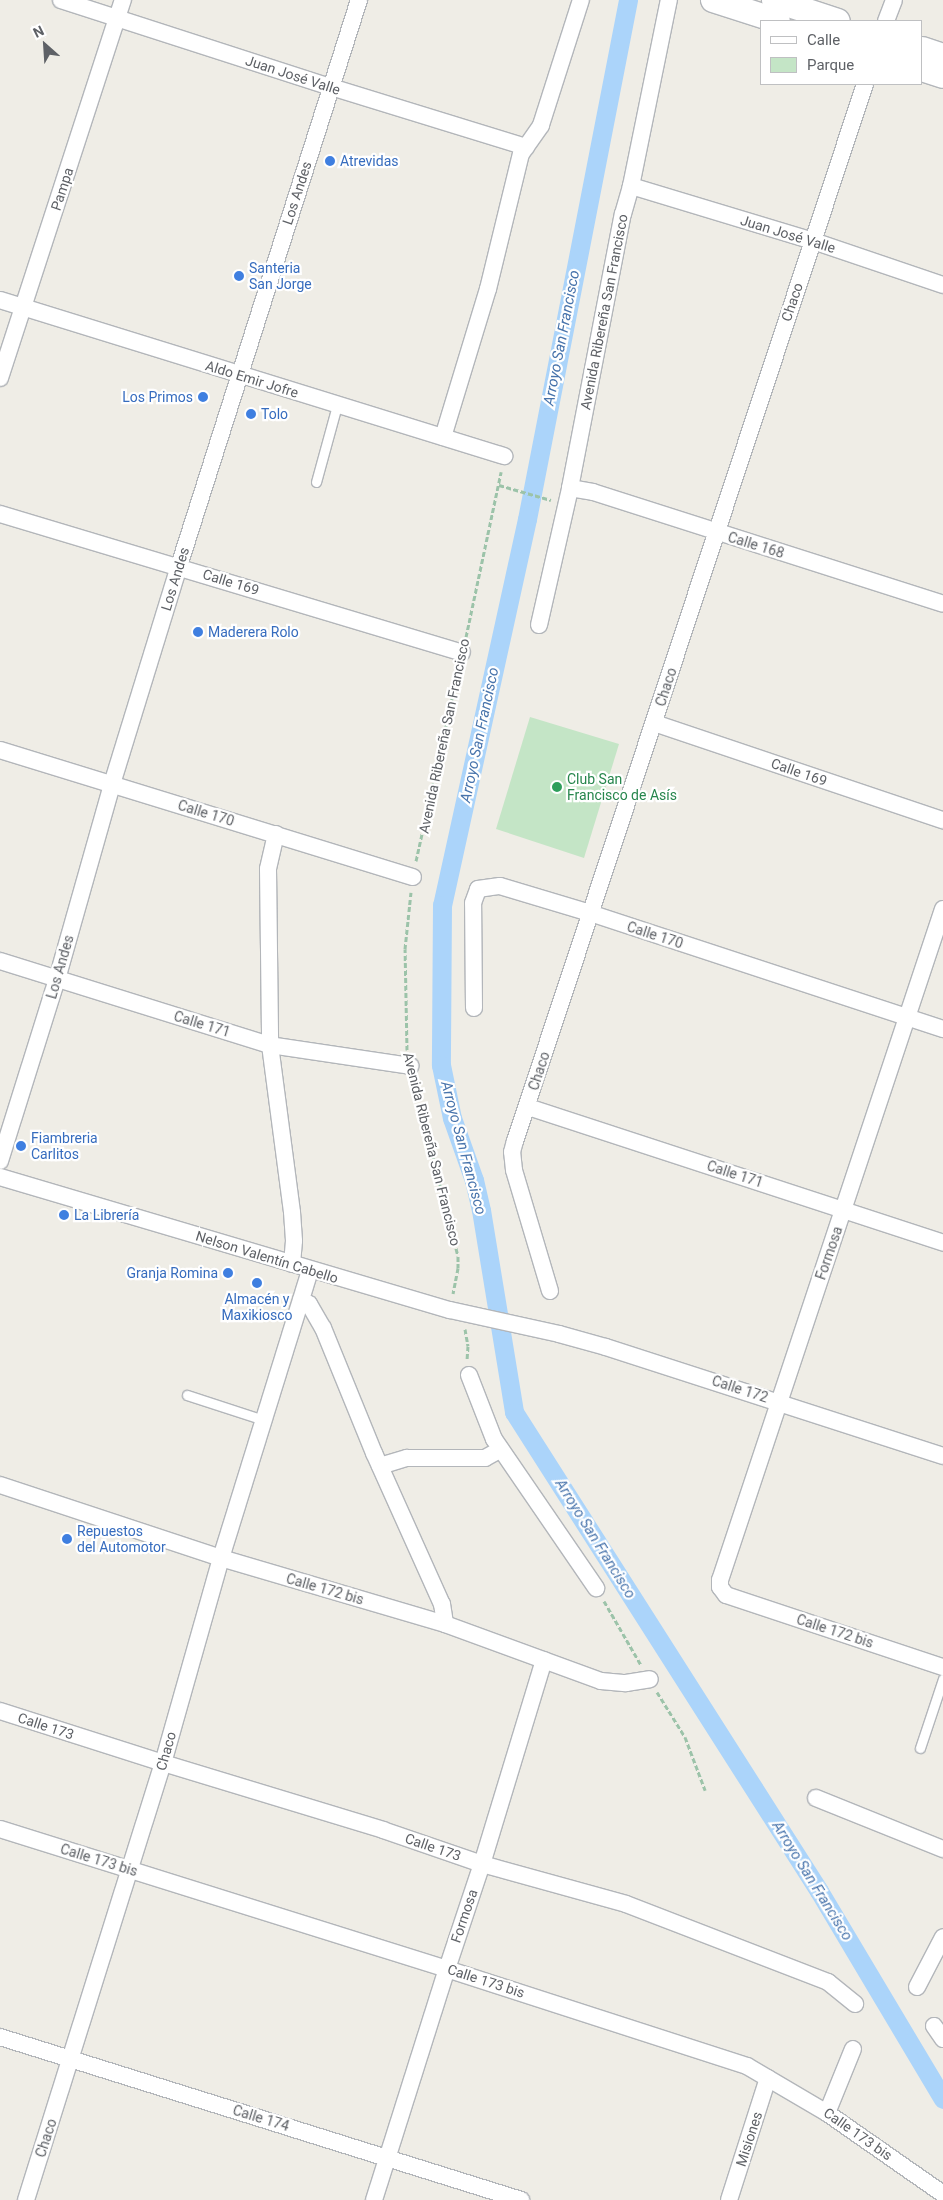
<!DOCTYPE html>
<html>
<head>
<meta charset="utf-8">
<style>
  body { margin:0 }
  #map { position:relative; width:943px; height:2200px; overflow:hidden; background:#efede6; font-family:Roboto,sans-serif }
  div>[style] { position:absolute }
  .green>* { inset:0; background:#c4e5c6 }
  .canal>* { height:19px; margin:-9.5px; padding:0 9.5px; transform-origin:9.5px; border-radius:9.5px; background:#abd4fa }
  .path>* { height:3px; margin-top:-1.5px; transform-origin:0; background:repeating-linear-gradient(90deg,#9cc3a9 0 5px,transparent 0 7.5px) }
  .roads { filter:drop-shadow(1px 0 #b3b6ba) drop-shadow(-1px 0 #b3b6ba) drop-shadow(0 1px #b3b6ba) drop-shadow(0 -1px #b3b6ba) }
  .lane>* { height:9px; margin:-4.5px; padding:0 4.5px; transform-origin:4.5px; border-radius:4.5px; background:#fff }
  .street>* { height:16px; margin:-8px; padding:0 8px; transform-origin:8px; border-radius:8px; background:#fff }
  .secondary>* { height:24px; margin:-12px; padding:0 12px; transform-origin:12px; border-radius:12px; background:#fff }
  .dots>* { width:14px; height:14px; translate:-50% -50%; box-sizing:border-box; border:2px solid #fff; border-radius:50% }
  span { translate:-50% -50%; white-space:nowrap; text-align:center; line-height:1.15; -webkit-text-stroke:4.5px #fff; paint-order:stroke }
  .street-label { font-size:14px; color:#5e6166 }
  .shop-label { font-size:14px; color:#366cbe }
  .left { translate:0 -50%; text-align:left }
  .right { translate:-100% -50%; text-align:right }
  .leisure-label { font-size:14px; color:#27864d }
  .water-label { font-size:15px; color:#4874ac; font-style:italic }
  .legend { position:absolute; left:760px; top:20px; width:162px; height:65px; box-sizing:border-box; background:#fff; border:1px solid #bfc0c2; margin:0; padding:6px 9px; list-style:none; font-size:15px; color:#5e6166 }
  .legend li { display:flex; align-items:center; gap:10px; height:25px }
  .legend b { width:25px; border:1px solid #bfc0c2 }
  .north { position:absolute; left:20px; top:20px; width:50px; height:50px; -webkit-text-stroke:4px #fff; paint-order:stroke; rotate:334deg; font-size:14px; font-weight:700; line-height:20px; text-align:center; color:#5e6166 }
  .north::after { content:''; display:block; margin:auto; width:18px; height:22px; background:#5e6166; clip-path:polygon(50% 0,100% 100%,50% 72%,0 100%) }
</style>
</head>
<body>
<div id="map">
  <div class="green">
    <div style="clip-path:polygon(530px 717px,619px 744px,584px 858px,496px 829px)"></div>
  </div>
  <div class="canal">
    <div style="left:628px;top:0;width:529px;rotate:101.01deg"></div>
    <div style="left:527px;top:519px;width:395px;rotate:102.4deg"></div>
    <div style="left:442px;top:905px;width:160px;rotate:90.4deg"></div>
    <div style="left:441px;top:1065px;width:54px;rotate:78.3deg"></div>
    <div style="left:452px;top:1118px;width:66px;rotate:70.5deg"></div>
    <div style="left:474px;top:1180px;width:31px;rotate:77deg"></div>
    <div style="left:481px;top:1210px;width:205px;rotate:80.7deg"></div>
    <div style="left:514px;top:1412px;width:568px;rotate:57.51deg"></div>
    <div style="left:819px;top:1891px;width:242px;rotate:59.2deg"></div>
  </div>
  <div class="path">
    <div style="left:499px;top:485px;width:54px;rotate:16.1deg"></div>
    <div style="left:466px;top:637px;width:169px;rotate:-78deg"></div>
    <div style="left:416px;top:861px;width:199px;rotate:-77.5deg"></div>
    <div style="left:407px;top:1050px;width:101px;rotate:-91.1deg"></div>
    <div style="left:405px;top:949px;width:57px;rotate:-84deg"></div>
    <div style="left:414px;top:1081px;width:180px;rotate:75.9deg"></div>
    <div style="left:458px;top:1256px;width:12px;rotate:90deg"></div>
    <div style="left:458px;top:1268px;width:26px;rotate:101deg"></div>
    <div style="left:465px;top:1329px;width:17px;rotate:80deg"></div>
    <div style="left:468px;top:1346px;width:14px;rotate:94deg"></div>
    <div style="left:604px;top:1601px;width:74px;rotate:60deg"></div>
    <div style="left:657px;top:1692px;width:53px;rotate:58.1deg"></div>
    <div style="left:685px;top:1737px;width:57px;rotate:69.3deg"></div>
  </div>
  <div class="roads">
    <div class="lane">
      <div style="left:316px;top:482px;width:80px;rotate:-74.7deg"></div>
      <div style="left:187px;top:1395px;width:81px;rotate:18deg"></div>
      <div style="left:920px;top:1748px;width:73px;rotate:-71.6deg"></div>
    </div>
    <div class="street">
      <div style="left:61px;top:0;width:284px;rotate:17.9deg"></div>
      <div style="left:331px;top:87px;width:204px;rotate:17.1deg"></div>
      <div style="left:886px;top:21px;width:22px;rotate:-69deg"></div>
      <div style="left:631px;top:186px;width:190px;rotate:16.8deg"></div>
      <div style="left:813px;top:241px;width:137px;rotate:18.7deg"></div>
      <div style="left:0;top:300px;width:528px;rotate:17.2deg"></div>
      <div style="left:0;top:378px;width:398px;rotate:-72deg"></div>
      <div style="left:443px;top:437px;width:155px;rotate:-73.1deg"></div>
      <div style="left:488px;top:289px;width:139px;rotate:-76.3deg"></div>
      <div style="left:521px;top:154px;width:35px;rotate:-55deg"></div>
      <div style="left:541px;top:125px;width:131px;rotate:-72.3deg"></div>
      <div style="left:570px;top:488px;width:23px;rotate:10deg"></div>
      <div style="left:593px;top:492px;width:367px;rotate:17.7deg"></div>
      <div style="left:0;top:514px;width:482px;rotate:16.7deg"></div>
      <div style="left:539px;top:625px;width:140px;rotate:-77.2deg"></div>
      <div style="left:570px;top:488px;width:279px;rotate:-79.1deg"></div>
      <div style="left:623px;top:214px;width:29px;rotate:-74deg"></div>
      <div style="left:631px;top:186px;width:190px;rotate:-78.5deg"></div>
      <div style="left:654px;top:723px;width:305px;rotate:18.6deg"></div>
      <div style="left:0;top:750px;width:432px;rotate:17.1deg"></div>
      <div style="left:276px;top:834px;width:36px;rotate:103deg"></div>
      <div style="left:268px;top:869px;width:176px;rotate:89.3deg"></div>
      <div style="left:270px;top:1045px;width:168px;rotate:82.5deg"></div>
      <div style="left:292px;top:1212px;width:29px;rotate:86deg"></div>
      <div style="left:294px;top:1241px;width:23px;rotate:95deg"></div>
      <div style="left:943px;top:909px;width:707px;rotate:108.38deg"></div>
      <div style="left:720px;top:1580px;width:7px;rotate:90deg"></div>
      <div style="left:720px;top:1587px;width:10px;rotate:53deg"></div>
      <div style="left:726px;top:1595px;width:229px;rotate:18.4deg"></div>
      <div style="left:0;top:961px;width:283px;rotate:17.3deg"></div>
      <div style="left:270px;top:1045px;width:142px;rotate:8.5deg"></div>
      <div style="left:474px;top:1008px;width:105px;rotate:-90.5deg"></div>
      <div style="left:473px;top:903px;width:15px;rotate:-70deg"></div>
      <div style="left:478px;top:889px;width:22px;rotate:-8deg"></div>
      <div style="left:500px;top:886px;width:94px;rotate:16.7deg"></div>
      <div style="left:590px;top:913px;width:372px;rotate:18.2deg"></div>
      <div style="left:528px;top:1107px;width:437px;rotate:18.1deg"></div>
      <div style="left:0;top:1161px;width:191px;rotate:-72.6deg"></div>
      <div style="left:57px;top:979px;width:203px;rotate:-74.2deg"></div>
      <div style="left:112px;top:784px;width:228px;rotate:-72.9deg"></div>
      <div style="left:179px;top:566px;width:594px;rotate:-72.36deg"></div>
      <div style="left:0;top:1177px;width:469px;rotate:16.5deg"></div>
      <div style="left:450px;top:1310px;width:112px;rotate:12.4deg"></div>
      <div style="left:559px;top:1334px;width:49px;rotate:15.5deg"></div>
      <div style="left:606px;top:1347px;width:354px;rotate:17.9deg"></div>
      <div style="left:550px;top:1291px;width:126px;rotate:-106.6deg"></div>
      <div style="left:514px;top:1170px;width:18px;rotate:-96deg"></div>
      <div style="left:512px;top:1152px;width:11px;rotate:-75deg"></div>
      <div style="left:515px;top:1141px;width:1113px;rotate:-71.68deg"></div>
      <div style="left:301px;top:1300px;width:9px;rotate:27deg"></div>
      <div style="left:309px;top:1304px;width:28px;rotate:60deg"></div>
      <div style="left:323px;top:1328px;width:135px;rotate:67.8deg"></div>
      <div style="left:374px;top:1453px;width:166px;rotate:65.8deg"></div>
      <div style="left:442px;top:1604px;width:20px;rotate:81deg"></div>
      <div style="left:469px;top:1375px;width:69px;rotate:68.7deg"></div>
      <div style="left:494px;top:1439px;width:181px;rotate:55.6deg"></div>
      <div style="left:380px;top:1466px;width:28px;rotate:-17deg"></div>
      <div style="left:407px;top:1458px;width:78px"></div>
      <div style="left:485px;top:1458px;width:18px;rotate:-29deg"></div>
      <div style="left:0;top:1485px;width:233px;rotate:18.3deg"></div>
      <div style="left:221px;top:1558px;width:234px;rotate:16.4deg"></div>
      <div style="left:445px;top:1624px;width:166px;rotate:20.1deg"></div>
      <div style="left:601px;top:1681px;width:25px;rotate:5deg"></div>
      <div style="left:626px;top:1683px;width:24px;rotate:-9deg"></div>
      <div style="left:0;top:1711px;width:171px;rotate:17.7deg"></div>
      <div style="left:163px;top:1763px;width:230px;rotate:16.9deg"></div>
      <div style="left:383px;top:1830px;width:105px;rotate:19deg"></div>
      <div style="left:482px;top:1864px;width:149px;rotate:15.5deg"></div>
      <div style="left:626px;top:1904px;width:217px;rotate:21.1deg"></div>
      <div style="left:828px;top:1982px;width:35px;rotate:39deg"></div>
      <div style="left:816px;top:1798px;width:137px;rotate:21.9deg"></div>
      <div style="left:0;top:1829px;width:468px;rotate:17.4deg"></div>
      <div style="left:447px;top:1969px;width:315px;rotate:17.9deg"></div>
      <div style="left:747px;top:2066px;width:93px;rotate:30.4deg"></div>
      <div style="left:827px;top:2113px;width:141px;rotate:34.9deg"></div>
      <div style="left:917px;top:1987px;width:56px;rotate:-62.5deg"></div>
      <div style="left:934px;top:2026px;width:16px;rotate:55deg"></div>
      <div style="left:0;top:2037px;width:546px;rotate:17.37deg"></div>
      <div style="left:827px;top:2113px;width:69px;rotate:-67.9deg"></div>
      <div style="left:26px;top:2200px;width:458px;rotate:-72.6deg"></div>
      <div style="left:163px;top:1763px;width:213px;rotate:-74.2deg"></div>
      <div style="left:221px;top:1558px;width:301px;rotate:-72.8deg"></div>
      <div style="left:374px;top:2200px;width:242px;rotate:-72.5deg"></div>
      <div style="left:447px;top:1969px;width:111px;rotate:-71.6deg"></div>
      <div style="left:482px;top:1864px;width:213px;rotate:-73.1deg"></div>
      <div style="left:729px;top:2200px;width:128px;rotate:-72.3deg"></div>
    </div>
    <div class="secondary">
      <div style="left:713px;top:0;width:68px;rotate:17.9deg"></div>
      <div style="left:774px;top:0;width:67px;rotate:18.2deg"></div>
      <div style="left:922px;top:49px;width:22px;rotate:18deg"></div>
      <div style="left:922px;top:69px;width:22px;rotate:18deg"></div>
    </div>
  </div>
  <div class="dots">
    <div style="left:330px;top:161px;background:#3f7fe0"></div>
    <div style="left:239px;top:276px;background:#3f7fe0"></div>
    <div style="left:203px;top:397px;background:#3f7fe0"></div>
    <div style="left:251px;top:414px;background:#3f7fe0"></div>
    <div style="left:198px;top:632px;background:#3f7fe0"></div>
    <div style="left:557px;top:787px;background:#2e9e5b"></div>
    <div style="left:21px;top:1146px;background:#3f7fe0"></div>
    <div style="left:64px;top:1215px;background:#3f7fe0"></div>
    <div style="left:228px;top:1273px;background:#3f7fe0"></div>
    <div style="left:257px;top:1283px;background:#3f7fe0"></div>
    <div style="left:67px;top:1539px;background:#3f7fe0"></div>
  </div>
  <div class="street-label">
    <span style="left:293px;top:75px;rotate:18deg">Juan José Valle</span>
    <span style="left:62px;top:189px;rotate:-72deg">Pampa</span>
    <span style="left:297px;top:193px;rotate:-72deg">Los Andes</span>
    <span style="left:788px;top:234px;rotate:17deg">Juan José Valle</span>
    <span style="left:792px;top:302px;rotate:-71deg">Chaco</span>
    <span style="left:604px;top:312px;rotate:-79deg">Avenida Ribereña San Francisco</span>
    <span style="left:252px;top:379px;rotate:17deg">Aldo Emir Jofre</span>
    <span style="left:756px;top:545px;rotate:17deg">Calle 168</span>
    <span style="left:175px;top:579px;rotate:-73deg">Los Andes</span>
    <span style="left:231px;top:582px;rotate:17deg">Calle 169</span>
    <span style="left:666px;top:687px;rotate:-72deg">Chaco</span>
    <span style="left:444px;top:736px;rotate:-78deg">Avenida Ribereña San Francisco</span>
    <span style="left:799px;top:772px;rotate:19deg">Calle 169</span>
    <span style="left:206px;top:813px;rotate:17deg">Calle 170</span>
    <span style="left:655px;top:935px;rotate:18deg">Calle 170</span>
    <span style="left:60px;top:967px;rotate:-74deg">Los Andes</span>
    <span style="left:202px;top:1024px;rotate:17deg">Calle 171</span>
    <span style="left:539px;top:1071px;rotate:-72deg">Chaco</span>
    <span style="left:432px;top:1149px;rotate:76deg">Avenida Ribereña San Francisco</span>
    <span style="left:735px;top:1174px;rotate:18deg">Calle 171</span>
    <span style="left:829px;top:1253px;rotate:-71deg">Formosa</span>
    <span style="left:267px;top:1257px;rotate:17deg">Nelson Valentín Cabello</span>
    <span style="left:740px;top:1389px;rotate:18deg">Calle 172</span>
    <span style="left:325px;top:1589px;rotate:16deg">Calle 172 bis</span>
    <span style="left:835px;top:1631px;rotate:18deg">Calle 172 bis</span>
    <span style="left:46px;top:1726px;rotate:18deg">Calle 173</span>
    <span style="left:166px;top:1751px;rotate:-74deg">Chaco</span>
    <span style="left:433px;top:1847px;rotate:19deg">Calle 173</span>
    <span style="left:99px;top:1860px;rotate:17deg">Calle 173 bis</span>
    <span style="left:464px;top:1916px;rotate:-71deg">Formosa</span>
    <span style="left:486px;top:1981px;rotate:18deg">Calle 173 bis</span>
    <span style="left:261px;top:2118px;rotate:17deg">Calle 174</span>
    <span style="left:858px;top:2134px;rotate:35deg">Calle 173 bis</span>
    <span style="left:46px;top:2138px;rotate:-72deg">Chaco</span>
    <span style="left:749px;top:2139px;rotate:-72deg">Misiones</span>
  </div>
  <div class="shop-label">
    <span class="left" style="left:340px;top:161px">Atrevidas</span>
    <span class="left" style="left:249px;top:276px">Santeria<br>San Jorge</span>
    <span class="right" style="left:193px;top:397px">Los Primos</span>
    <span class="left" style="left:261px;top:414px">Tolo</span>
    <span class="left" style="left:208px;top:632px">Maderera Rolo</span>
    <span class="left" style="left:31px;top:1146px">Fiambreria<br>Carlitos</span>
    <span class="left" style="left:74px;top:1215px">La Librería</span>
    <span class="right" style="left:218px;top:1273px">Granja Romina</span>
    <span style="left:257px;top:1307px">Almacén y<br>Maxikiosco</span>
    <span class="left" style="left:77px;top:1539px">Repuestos<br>del Automotor</span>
  </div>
  <div class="leisure-label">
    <span class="left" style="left:567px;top:787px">Club San<br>Francisco de Asís</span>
  </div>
  <div class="water-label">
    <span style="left:562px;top:338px;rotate:-79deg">Arroyo San Francisco</span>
    <span style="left:480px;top:735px;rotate:-78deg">Arroyo San Francisco</span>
    <span style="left:463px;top:1148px;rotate:75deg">Arroyo San Francisco</span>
    <span style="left:595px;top:1539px;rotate:58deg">Arroyo San Francisco</span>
    <span style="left:812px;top:1881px;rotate:58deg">Arroyo San Francisco</span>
  </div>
  <ul class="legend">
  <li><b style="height:6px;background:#fff"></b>Calle</li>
  <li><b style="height:14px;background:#c4e5c6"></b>Parque</li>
  </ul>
  <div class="north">N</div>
</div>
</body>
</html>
